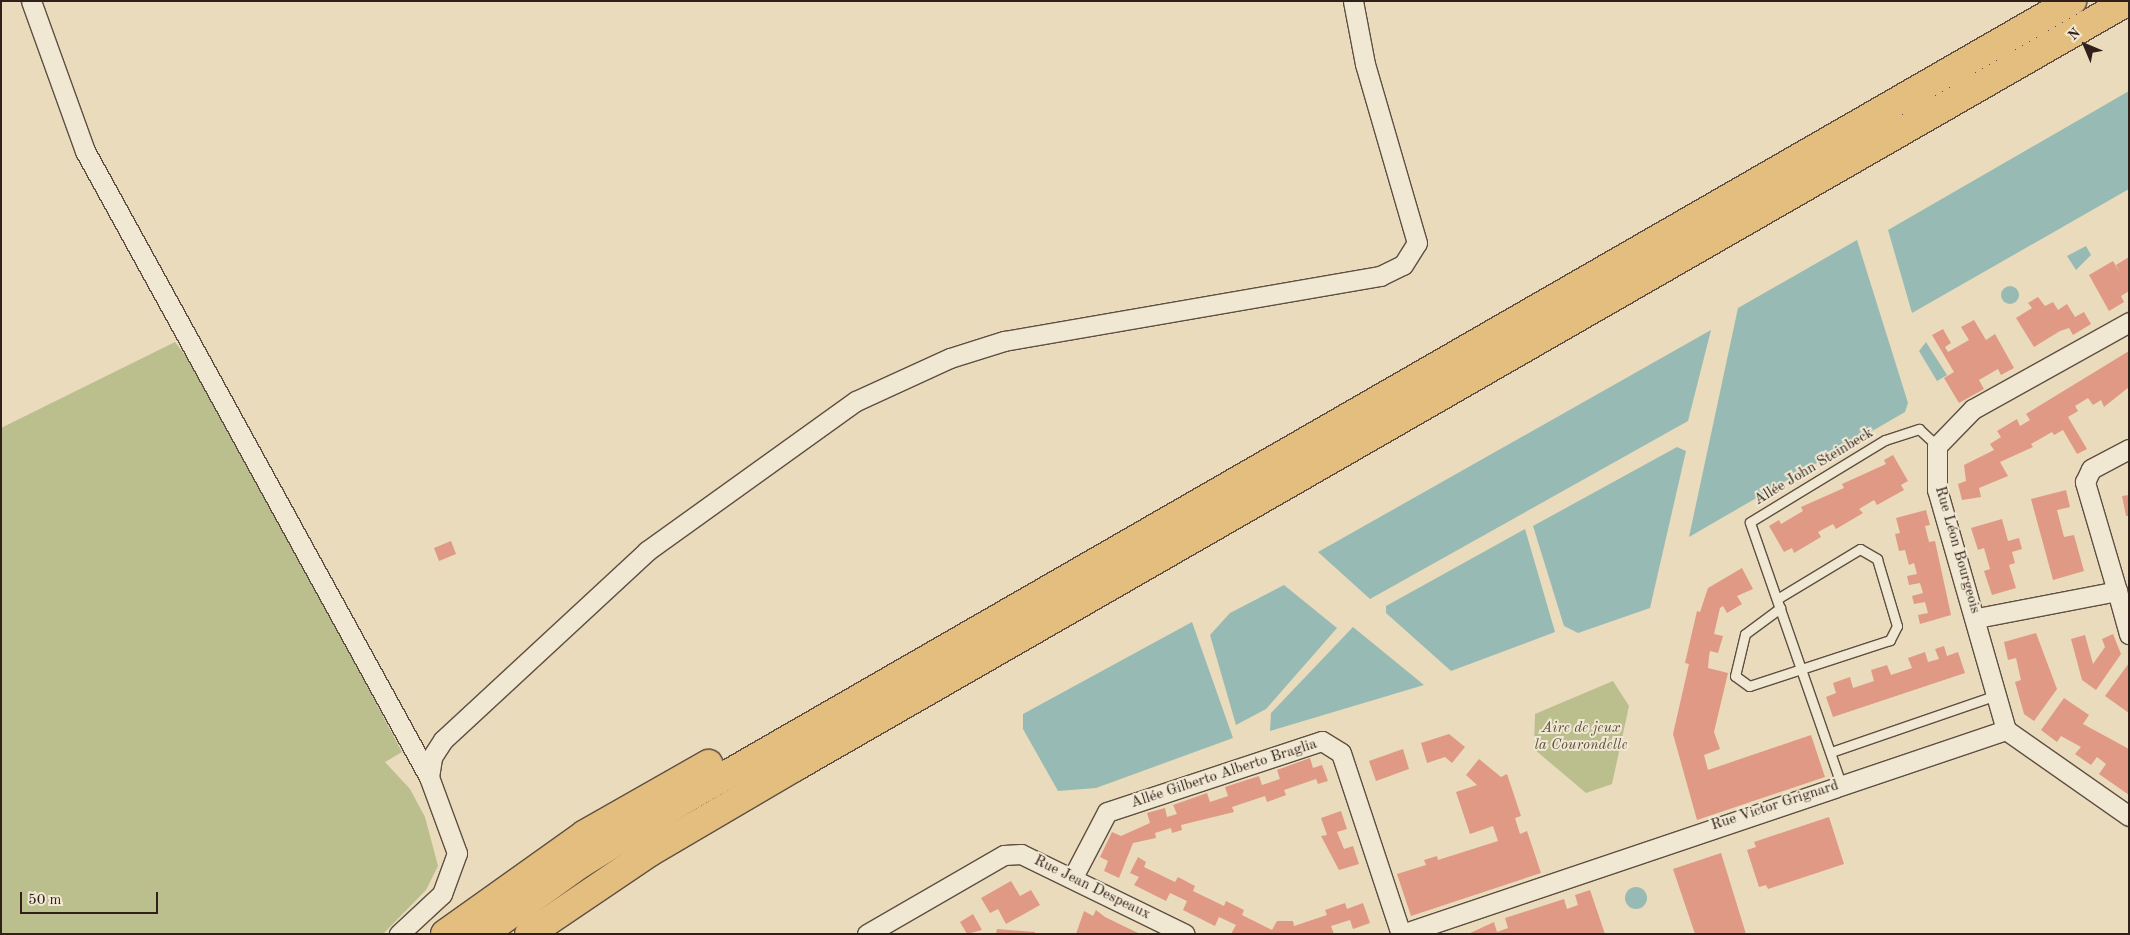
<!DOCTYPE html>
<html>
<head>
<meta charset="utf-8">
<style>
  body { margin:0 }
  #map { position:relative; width:2130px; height:935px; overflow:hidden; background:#e9dbbc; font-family:"Old Standard TT",serif }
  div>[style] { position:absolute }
  .green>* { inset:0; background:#bbbe8d }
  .water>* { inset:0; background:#97bbb4 }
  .round { border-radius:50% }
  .building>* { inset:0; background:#e09985 }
  .roads { filter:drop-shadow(1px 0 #5e4f42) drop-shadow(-1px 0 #5e4f42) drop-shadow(0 1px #5e4f42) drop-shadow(0 -1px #5e4f42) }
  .lane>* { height:9px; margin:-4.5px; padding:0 4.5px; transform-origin:4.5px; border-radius:4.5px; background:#f1e8d3 }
  .street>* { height:19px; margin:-9.5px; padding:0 9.5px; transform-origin:9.5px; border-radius:9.5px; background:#f1e8d3 }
  .highway>* { height:28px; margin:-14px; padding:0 14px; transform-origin:14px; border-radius:14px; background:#e4be7e }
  span { translate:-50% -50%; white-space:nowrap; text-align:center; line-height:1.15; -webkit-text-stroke:4px #f1e8d3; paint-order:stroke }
  .street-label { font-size:15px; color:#30201a }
  .park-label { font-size:15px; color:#5a4f3c; font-style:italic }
  .frame { position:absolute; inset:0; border:2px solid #30201a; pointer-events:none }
  .north { position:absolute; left:2060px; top:20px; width:50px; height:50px; -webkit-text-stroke:4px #f1e8d3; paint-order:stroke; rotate:315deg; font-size:14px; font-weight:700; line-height:20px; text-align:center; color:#30201a }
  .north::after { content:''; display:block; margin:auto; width:18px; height:22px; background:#30201a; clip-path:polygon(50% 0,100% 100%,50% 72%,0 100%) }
  .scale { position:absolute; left:20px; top:892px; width:138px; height:22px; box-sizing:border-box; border:2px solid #30201a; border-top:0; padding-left:6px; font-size:15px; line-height:18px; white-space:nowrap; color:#30201a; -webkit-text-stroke:4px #f1e8d3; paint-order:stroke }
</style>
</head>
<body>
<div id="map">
  <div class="green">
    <div style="clip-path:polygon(175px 342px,202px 377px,402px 752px,385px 762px,410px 789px,425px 817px,438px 866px,426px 890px,383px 934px,1px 934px,1px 428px)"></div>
    <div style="clip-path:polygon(1613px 681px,1629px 706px,1612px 784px,1586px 793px,1534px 749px,1535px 714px)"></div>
  </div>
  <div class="water">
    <div style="clip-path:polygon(2129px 91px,2129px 189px,1912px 313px,1888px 230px)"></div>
    <div style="clip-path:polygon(1857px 240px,1908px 403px,1905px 412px,1689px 537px,1738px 308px)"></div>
    <div style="clip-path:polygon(2086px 246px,2091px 255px,2076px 270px,2067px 256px)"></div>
    <div class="round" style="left:2001px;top:286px;width:18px;height:18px"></div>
    <div style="clip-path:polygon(1711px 330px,1688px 421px,1370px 599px,1318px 552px)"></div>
    <div style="clip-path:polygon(1926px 342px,1947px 375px,1937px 381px,1919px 351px)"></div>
    <div style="clip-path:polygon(1677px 447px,1686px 451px,1650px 608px,1578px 633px,1564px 626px,1533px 526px)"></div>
    <div style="clip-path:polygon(1525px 529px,1555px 632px,1451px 671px,1386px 613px,1386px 606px)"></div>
    <div style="clip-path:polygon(1284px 585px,1337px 628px,1266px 709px,1236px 725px,1210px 635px,1230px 613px)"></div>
    <div style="clip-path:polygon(1192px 622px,1233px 738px,1096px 788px,1058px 791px,1023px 729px,1023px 714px)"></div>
    <div style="clip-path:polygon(1353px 627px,1424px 685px,1270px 731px,1271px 713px)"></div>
    <div class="round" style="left:1625px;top:887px;width:22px;height:22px"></div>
  </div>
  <div class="building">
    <div style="clip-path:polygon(2129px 257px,2129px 291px,2121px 296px,2124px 302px,2109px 311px,2089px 275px,2113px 261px,2121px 275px,2116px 265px)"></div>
    <div style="clip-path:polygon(2038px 297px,2045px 306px,2053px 302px,2058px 310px,2067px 304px,2075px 317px,2084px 312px,2091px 324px,2073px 335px,2069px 328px,2060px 331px,2034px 347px,2016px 318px,2032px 308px,2028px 303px)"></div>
    <div style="clip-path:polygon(1974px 320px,1986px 340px,1995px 334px,2014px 368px,2001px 375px,1998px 369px,1979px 380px,1984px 389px,1959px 403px,1944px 378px,1954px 372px,1932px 335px,1943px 329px,1951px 343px,1945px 347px,1948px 352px,1969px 340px,1961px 327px)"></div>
    <div style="clip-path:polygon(2129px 351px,2129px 387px,2104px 407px,2101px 400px,2093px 405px,2088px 398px,2075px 406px,2078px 411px,2068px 417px,2087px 449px,2077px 454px,2063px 430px,2054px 435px,2052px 432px,2031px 444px,2033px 447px,2000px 462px,2008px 476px,1979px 488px,1981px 497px,1962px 500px,1958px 484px,1966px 481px,1964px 465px,1994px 450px,1990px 444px,2001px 437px,1997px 431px,2017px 419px,2020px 426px,2030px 420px,2026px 414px)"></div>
    <div style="clip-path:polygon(1893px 455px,1908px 481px,1901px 485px,1904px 490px,1877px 505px,1874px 500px,1859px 509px,1863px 513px,1836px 529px,1833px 524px,1818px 532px,1821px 537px,1794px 553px,1792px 548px,1784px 552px,1769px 526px,1779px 520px,1781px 524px,1803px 511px,1801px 507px,1844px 488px,1842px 484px,1886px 464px,1884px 460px)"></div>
    <div style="clip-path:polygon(2066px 490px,2070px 507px,2057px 510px,2064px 537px,2074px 535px,2084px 571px,2053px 580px,2031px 499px)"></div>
    <div style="clip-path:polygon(2129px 495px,2129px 516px,2126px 516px,2122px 496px)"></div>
    <div style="clip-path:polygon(1926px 510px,1930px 525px,1925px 526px,1929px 542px,1935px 541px,1951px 615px,1920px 624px,1918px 615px,1928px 613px,1925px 602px,1914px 604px,1912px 596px,1923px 593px,1920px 583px,1909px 585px,1907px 576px,1917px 574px,1914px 563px,1909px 565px,1905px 550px,1899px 551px,1895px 534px,1900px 533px,1896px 518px)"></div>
    <div style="clip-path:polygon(2002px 519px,2008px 541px,2019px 538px,2022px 549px,2012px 552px,2015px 563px,2009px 565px,2016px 588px,1992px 595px,1984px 571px,1990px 569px,1984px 548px,1978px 550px,1971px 528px)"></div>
    <div style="clip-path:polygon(451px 541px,456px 554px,439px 561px,434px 548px)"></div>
    <div style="clip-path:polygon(1742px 568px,1753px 589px,1737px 596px,1742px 604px,1727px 613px,1723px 606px,1720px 608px,1714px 634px,1723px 636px,1718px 653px,1710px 651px,1709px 656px,1708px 668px,1728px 673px,1714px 732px,1720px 749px,1704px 755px,1708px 770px,1811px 735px,1825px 777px,1697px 820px,1673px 734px,1689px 664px,1685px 663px,1697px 611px,1700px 612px,1708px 588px)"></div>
    <div style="clip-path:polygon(2036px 633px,2057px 689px,2034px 721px,2024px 714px,2015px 682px,2021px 680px,2016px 658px,2008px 660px,2004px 642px)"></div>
    <div style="clip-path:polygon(2113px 634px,2121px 654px,2096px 690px,2082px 680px,2071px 639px,2085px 635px,2093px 664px,2105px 647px,2102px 639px)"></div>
    <div style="clip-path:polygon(1944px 646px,1947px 656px,1958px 652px,1965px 673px,1833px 717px,1826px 697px,1836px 693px,1833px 683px,1850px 677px,1853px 688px,1874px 681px,1871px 670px,1887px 665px,1891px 675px,1912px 668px,1908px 658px,1925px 652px,1928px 662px,1939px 659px,1935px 649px)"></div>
    <div style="clip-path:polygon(2129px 663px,2129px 713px,2105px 696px)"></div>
    <div style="clip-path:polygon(2064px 698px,2089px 715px,2083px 724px,2129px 749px,2129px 795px,2099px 774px,2106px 764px,2097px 757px,2091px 765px,2075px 754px,2081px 747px,2061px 736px,2057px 742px,2041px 730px)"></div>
    <div style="clip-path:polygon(1449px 734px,1465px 747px,1452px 763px,1445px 757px,1427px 763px,1421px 743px)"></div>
    <div style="clip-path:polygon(1403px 749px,1409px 769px,1376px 781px,1369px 761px)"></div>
    <div style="clip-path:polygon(1310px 758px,1313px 768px,1322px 765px,1328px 781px,1318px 784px,1316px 779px,1284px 790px,1286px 795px,1267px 802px,1265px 796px,1232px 807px,1234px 812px,1181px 825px,1182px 830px,1172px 833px,1171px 828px,1155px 833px,1156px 838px,1133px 843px,1119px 878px,1104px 871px,1108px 861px,1100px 857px,1112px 832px,1121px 836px,1150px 823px,1147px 813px,1165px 808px,1167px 817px,1177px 814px,1173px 805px,1207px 793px,1210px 802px,1228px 796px,1225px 787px,1259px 776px,1262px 785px,1280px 779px,1277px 770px)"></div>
    <div style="clip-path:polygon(1479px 759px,1501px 777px,1507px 774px,1521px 816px,1515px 818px,1520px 834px,1527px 831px,1541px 873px,1411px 916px,1397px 874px,1426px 865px,1424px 860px,1437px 856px,1438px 860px,1498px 841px,1493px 826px,1470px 834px,1456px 792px,1477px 785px,1466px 775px)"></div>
    <div style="clip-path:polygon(1341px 811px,1347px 829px,1337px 832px,1344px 849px,1353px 846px,1359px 864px,1339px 870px,1321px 836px,1327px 835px,1321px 818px)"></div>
    <div style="clip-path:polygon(1829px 817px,1844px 864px,1768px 889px,1766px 885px,1759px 887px,1747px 850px,1756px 847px,1754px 842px)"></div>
    <div style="clip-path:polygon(1721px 853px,1746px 934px,1695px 934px,1673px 869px)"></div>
    <div style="clip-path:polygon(1138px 857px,1146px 862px,1144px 867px,1175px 882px,1178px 877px,1195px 886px,1193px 891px,1224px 906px,1226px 901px,1244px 910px,1242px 915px,1272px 930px,1277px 921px,1293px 921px,1294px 926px,1327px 915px,1325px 910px,1345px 903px,1347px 909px,1363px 903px,1370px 923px,1353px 929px,1350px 920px,1331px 926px,1334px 934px,1231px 934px,1236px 925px,1219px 917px,1215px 926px,1183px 910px,1187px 901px,1170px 893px,1166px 901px,1134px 885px,1139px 877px,1130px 873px)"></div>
    <div style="clip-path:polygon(1011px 881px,1020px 896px,1031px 890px,1040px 905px,1006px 924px,998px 909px,990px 913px,981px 898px)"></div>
    <div style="clip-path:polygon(1590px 890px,1605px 934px,1468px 934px,1494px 922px,1497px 932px,1508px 928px,1505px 918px,1564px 899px,1567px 909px,1578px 905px,1575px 895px)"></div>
    <div style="clip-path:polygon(1096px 910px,1105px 917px,1140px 934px,1076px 934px,1084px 911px,1093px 916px)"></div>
    <div style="clip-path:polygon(973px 914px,982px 930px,967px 934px,960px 922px)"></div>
    <div style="clip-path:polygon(997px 929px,1035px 932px,1035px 934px,996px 934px)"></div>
  </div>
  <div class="roads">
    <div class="lane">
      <div style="left:1777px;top:599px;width:97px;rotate:-31.1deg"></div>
      <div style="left:1860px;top:549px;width:20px;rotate:30deg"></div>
      <div style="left:1877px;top:559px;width:70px;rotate:73.4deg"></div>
      <div style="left:1897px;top:626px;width:16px;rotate:117deg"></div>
      <div style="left:1890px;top:640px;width:148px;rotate:161.9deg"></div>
      <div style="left:1749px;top:686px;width:17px;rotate:-144deg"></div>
      <div style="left:1735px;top:676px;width:43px;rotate:-76.6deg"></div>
      <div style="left:1745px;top:634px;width:44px;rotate:-36.6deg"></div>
      <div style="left:1831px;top:752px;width:176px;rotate:-19deg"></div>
      <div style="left:1841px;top:784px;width:277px;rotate:-109.2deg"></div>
      <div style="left:1750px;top:522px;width:158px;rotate:-31.3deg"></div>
      <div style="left:1885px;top:440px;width:36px;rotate:-18deg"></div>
      <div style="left:1919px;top:429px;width:25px;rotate:43deg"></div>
    </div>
    <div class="street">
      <div style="left:31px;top:1px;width:159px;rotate:70.2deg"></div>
      <div style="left:85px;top:151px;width:714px;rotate:61.21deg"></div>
      <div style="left:429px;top:777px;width:81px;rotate:69.8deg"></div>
      <div style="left:457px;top:853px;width:44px;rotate:110.1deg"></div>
      <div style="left:442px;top:894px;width:59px;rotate:137.1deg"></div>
      <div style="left:2117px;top:591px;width:114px;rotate:-106.4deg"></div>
      <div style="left:2085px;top:482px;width:14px;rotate:-65deg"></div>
      <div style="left:2091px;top:469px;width:43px;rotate:-27.8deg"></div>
      <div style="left:1977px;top:618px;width:143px;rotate:-10.9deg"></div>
      <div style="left:2117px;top:591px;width:45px;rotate:74.4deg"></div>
      <div style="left:2006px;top:730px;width:250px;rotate:-106deg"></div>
      <div style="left:1937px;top:490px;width:44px;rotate:-90deg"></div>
      <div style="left:1937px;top:446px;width:52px;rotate:-45.8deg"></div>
      <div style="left:1973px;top:409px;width:179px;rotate:-29.1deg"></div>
      <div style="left:429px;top:777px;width:20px;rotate:-81deg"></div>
      <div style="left:432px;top:757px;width:20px;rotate:-57deg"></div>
      <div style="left:443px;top:740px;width:278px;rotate:-42.8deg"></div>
      <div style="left:647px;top:551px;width:257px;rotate:-35.7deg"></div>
      <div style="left:856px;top:401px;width:103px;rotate:-24.6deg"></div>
      <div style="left:950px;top:358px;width:57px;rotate:-17.5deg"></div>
      <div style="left:1004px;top:341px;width:382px;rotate:-9.8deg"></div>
      <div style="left:1380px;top:276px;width:25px;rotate:-26deg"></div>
      <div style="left:1403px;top:265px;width:26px;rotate:-58deg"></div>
      <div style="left:1417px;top:243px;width:186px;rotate:-106.2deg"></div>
      <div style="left:1365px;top:64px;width:64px;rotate:-100.8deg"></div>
      <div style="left:1073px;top:877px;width:73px;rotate:-62.4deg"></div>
      <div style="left:1107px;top:812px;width:226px;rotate:-18.3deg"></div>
      <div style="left:1322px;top:741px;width:22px;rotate:32deg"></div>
      <div style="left:1341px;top:753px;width:191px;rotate:71.7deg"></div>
      <div style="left:867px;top:934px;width:158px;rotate:-30deg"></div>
      <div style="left:1004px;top:855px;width:17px;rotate:-3deg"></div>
      <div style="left:1021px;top:854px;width:182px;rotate:26deg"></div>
      <div style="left:1402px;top:934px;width:638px;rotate:-18.66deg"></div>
      <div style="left:2006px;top:730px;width:150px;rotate:35deg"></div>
    </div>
    <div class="highway">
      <div style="left:445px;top:934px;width:172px;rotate:-35.5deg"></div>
      <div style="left:585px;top:834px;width:142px;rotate:-29.6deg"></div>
      <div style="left:483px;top:934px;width:120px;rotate:-35.8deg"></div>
      <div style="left:580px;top:864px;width:127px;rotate:-31.8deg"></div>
      <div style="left:688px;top:797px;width:1597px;rotate:-29.91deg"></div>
      <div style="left:529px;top:934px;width:146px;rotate:-34.1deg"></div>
      <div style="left:650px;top:852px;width:168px;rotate:-30.4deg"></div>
      <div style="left:795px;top:767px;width:1537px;rotate:-29.88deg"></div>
    </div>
  </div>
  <div class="street-label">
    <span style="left:1814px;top:467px;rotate:-31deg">Allée John Steinbeck</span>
    <span style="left:1957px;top:550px;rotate:74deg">Rue Léon Bourgeois</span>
    <span style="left:1224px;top:774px;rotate:-18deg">Allée Gilberto Alberto Braglia</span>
    <span style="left:1775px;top:806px;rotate:-18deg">Rue Victor Grignard</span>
    <span style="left:1092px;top:888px;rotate:26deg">Rue Jean Despeaux</span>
  </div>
  <div class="park-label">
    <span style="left:1581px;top:737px">Aire de jeux<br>la Courondelle</span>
  </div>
  <div class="frame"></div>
  <div class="north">N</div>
  <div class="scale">50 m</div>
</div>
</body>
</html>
